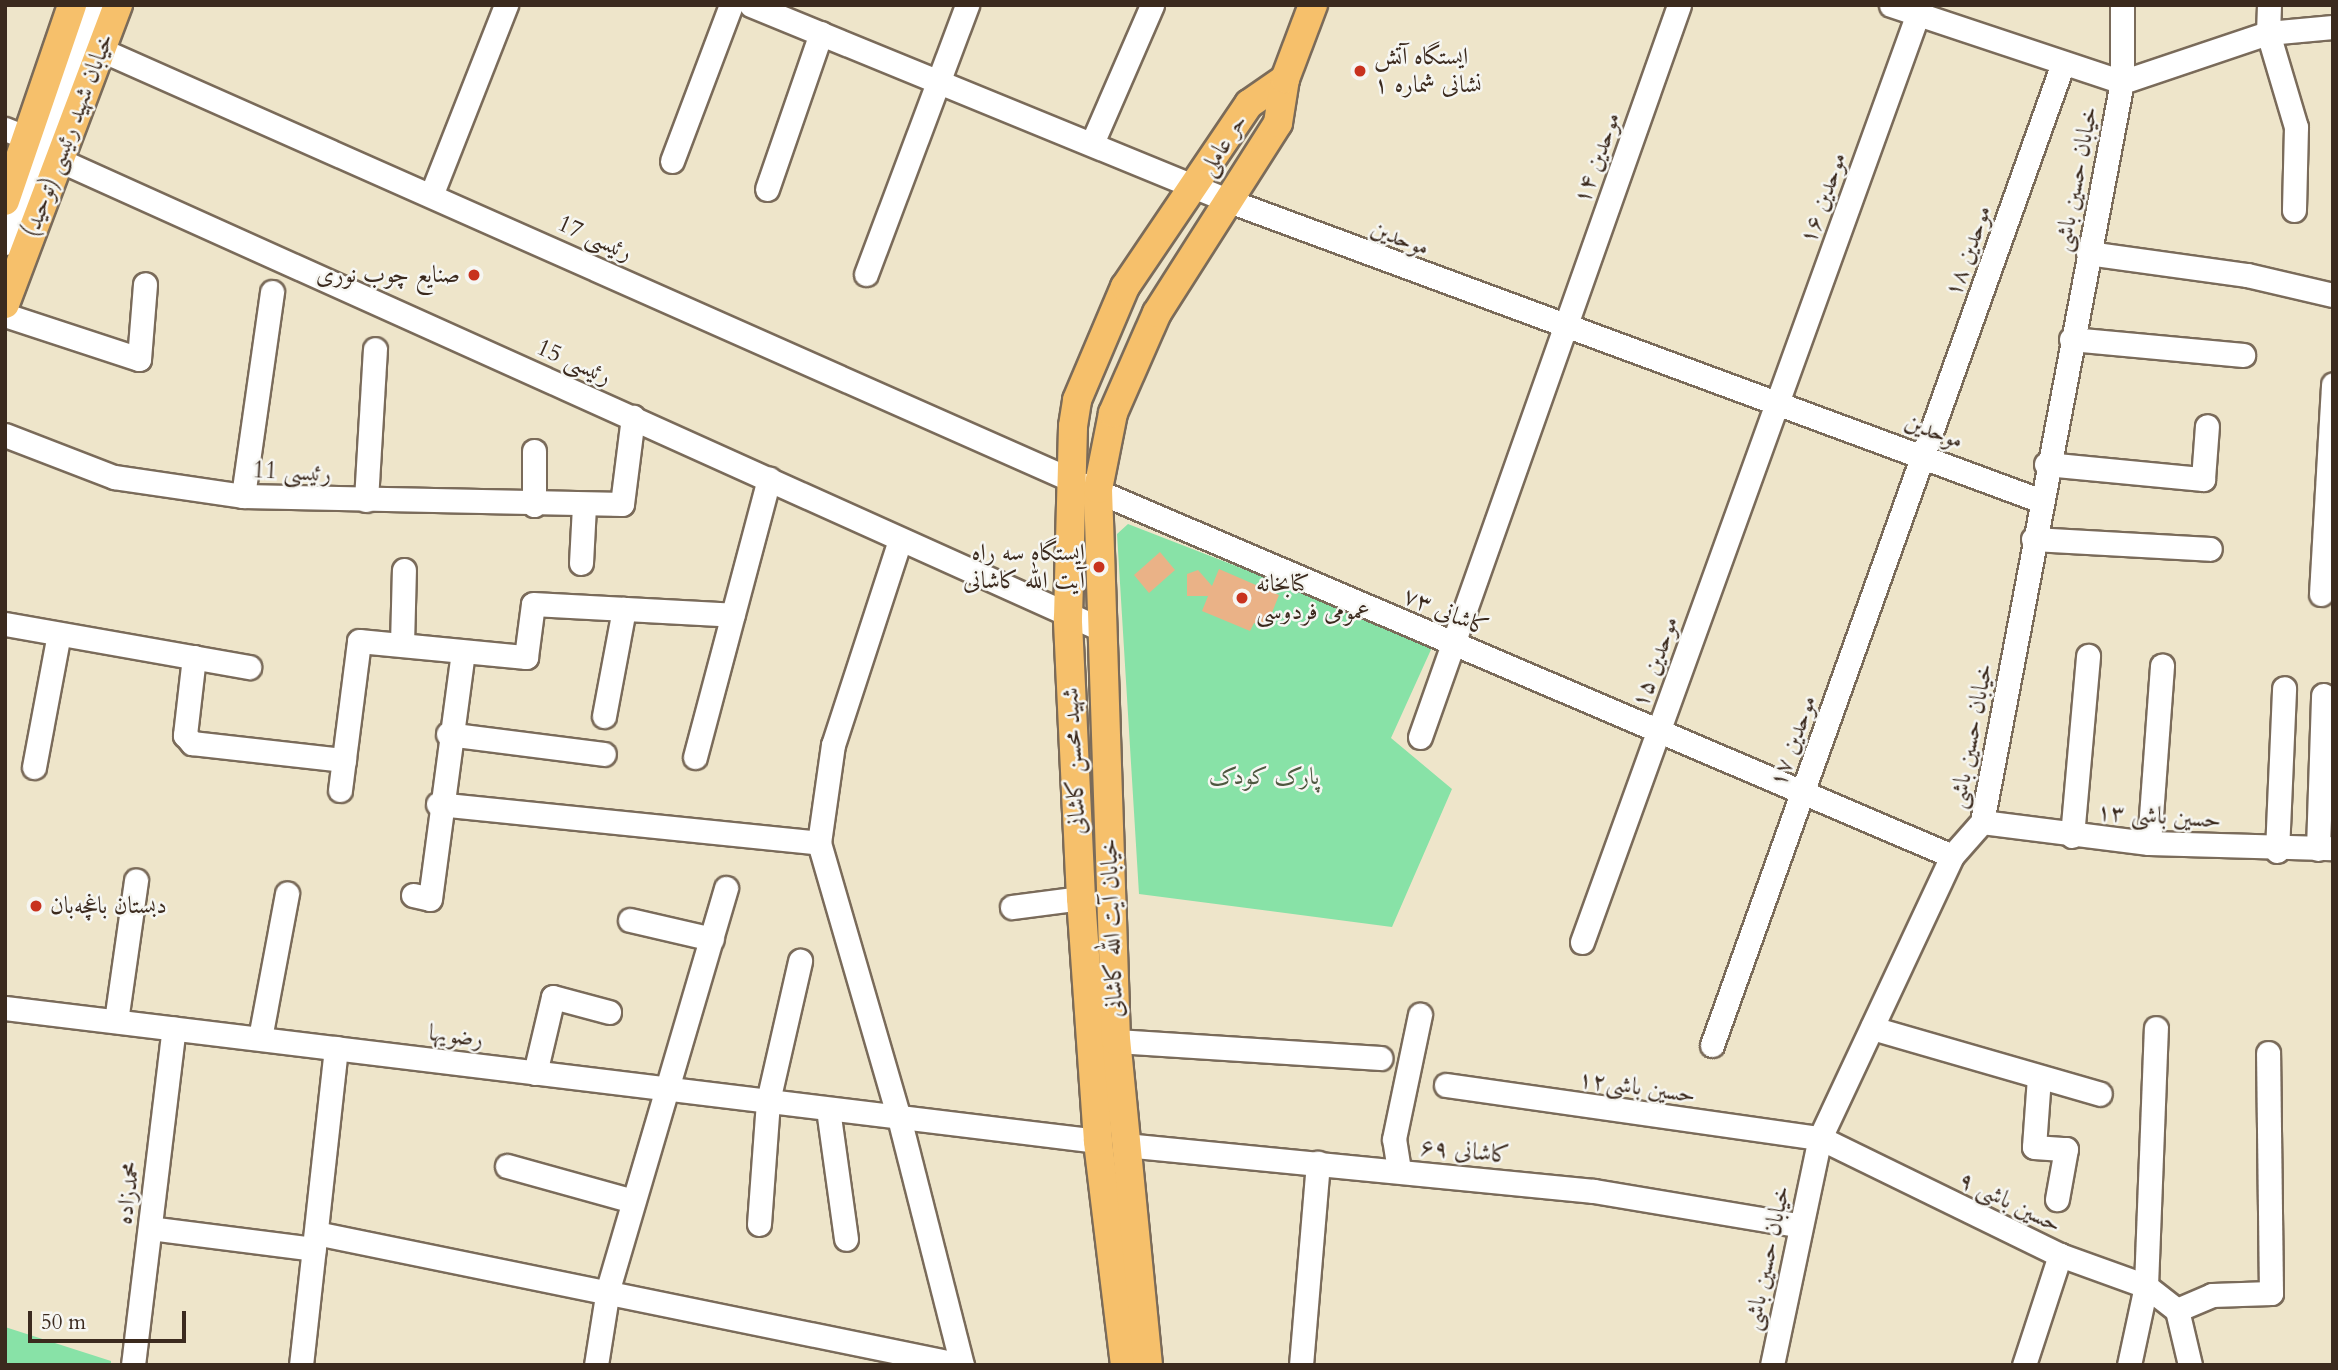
<!DOCTYPE html>
<html>
<head>
<meta charset="utf-8">
<style>
  body { margin:0 }
  #map { position:relative; width:2338px; height:1370px; overflow:hidden; background:#eee5ca; font-family:Cardo,Amiri,serif }
  div>[style] { position:absolute }
  .green>* { inset:0; background:#88e2a7 }
  .building>* { inset:0; background:#eab287 }
  .roads { filter:drop-shadow(2px 0 #7a6b5a) drop-shadow(-2px 0 #7a6b5a) drop-shadow(0 2px #7a6b5a) drop-shadow(0 -2px #7a6b5a) }
  .minor>* { height:23px; margin:-11.5px; padding:0 11.5px; transform-origin:11.5px; border-radius:11.5px; background:#fff }
  .major>* { height:28px; margin:-14px; padding:0 14px; transform-origin:14px; border-radius:14px; background:#f6c06b }
  .dots>* { width:19px; height:19px; translate:-50% -50%; box-sizing:border-box; border:4px solid #f6f6f2; border-radius:50% }
  span { translate:-50% -50%; white-space:nowrap; text-align:center; line-height:1.15; -webkit-text-stroke:5px #f6f6f2; paint-order:stroke }
  .poi-label { font-size:24px; color:#3b2a1e }
  .left { translate:0 -50%; text-align:left }
  .right { translate:-100% -50%; text-align:right }
  .street-label { font-size:24px; color:#3b2a1e }
  .park-label { font-size:24px; color:#4e5840 }
  .frame { position:absolute; inset:0; border:7px solid #3b2a1e; pointer-events:none }
  .scale { position:absolute; left:28px; top:1311px; width:158px; height:32px; box-sizing:border-box; border:4px solid #3b2a1e; border-top:0; padding-left:9px; font-size:21px; line-height:24px; white-space:nowrap; color:#3b2a1e; -webkit-text-stroke:5px #f6f6f2; paint-order:stroke }
</style>
</head>
<body>
<div id="map">
  <div class="green">
    <div style="clip-path:polygon(1128px 524px,1434px 643px,1391px 738px,1452px 789px,1392px 927px,1139px 894px,1117px 534px)"></div>
    <div style="clip-path:polygon(5px 1327px,111px 1361px,111px 1365px,5px 1365px)"></div>
  </div>
  <div class="building">
    <div style="clip-path:polygon(1160px 552px,1175px 570px,1149px 593px,1134px 575px)"></div>
    <div style="clip-path:polygon(1219px 569px,1279px 595px,1266px 628px,1254px 623px,1250px 631px,1202px 611px,1208px 596px,1187px 596px,1187px 574px,1198px 570px,1212px 586px)"></div>
  </div>
  <div class="roads">
    <div class="minor">
      <div style="left:751px;top:5px;width:520px;rotate:22.27deg"></div>
      <div style="left:1232px;top:202px;width:860px;rotate:20.27deg"></div>
      <div style="left:1891px;top:5px;width:243px;rotate:18.4deg"></div>
      <div style="left:2269px;top:5px;width:28px;rotate:92deg"></div>
      <div style="left:2268px;top:33px;width:98px;rotate:73.4deg"></div>
      <div style="left:2296px;top:127px;width:83px;rotate:91.4deg"></div>
      <div style="left:97px;top:48px;width:1063px;rotate:23.91deg"></div>
      <div style="left:1069px;top:479px;width:960px;rotate:23.12deg"></div>
      <div style="left:2122px;top:82px;width:154px;rotate:-18.6deg"></div>
      <div style="left:2268px;top:33px;width:65px;rotate:-5.3deg"></div>
      <div style="left:5px;top:129px;width:24px;rotate:22deg"></div>
      <div style="left:1093px;top:141px;width:148px;rotate:-66.5deg"></div>
      <div style="left:57px;top:159px;width:1147px;rotate:24.24deg"></div>
      <div style="left:672px;top:161px;width:167px;rotate:-69.3deg"></div>
      <div style="left:767px;top:189px;width:165px;rotate:-70.9deg"></div>
      <div style="left:432px;top:193px;width:202px;rotate:-68.5deg"></div>
      <div style="left:5px;top:243px;width:246px;rotate:-70deg"></div>
      <div style="left:89px;top:12px;width:11px;rotate:-41deg"></div>
      <div style="left:2088px;top:253px;width:161px;rotate:7.9deg"></div>
      <div style="left:2247px;top:275px;width:88px;rotate:13.1deg"></div>
      <div style="left:866px;top:274px;width:287px;rotate:-69.4deg"></div>
      <div style="left:5px;top:315px;width:141px;rotate:18.2deg"></div>
      <div style="left:139px;top:359px;width:75px;rotate:-85.4deg"></div>
      <div style="left:2071px;top:339px;width:173px;rotate:5.3deg"></div>
      <div style="left:5px;top:435px;width:117px;rotate:21.1deg"></div>
      <div style="left:114px;top:477px;width:130px;rotate:8.4deg"></div>
      <div style="left:243px;top:496px;width:379px;rotate:1.2deg"></div>
      <div style="left:622px;top:504px;width:88px;rotate:-82.8deg"></div>
      <div style="left:2046px;top:464px;width:158px;rotate:5.5deg"></div>
      <div style="left:2203px;top:479px;width:53px;rotate:-85.7deg"></div>
      <div style="left:243px;top:496px;width:206px;rotate:-81.9deg"></div>
      <div style="left:366px;top:500px;width:151px;rotate:-86.6deg"></div>
      <div style="left:534px;top:505px;width:54px;rotate:-90deg"></div>
      <div style="left:2033px;top:539px;width:177px;rotate:3.2deg"></div>
      <div style="left:581px;top:563px;width:58px;rotate:-87deg"></div>
      <div style="left:2321px;top:594px;width:210px;rotate:-86.7deg"></div>
      <div style="left:5px;top:624px;width:248px;rotate:10deg"></div>
      <div style="left:402px;top:644px;width:74px;rotate:-88.5deg"></div>
      <div style="left:194px;top:657px;width:79px;rotate:96.6deg"></div>
      <div style="left:185px;top:735px;width:11px;rotate:49deg"></div>
      <div style="left:192px;top:743px;width:153px;rotate:6.4deg"></div>
      <div style="left:604px;top:716px;width:109px;rotate:-79.4deg"></div>
      <div style="left:448px;top:734px;width:157px;rotate:7.3deg"></div>
      <div style="left:1420px;top:737px;width:776px;rotate:-70.51deg"></div>
      <div style="left:695px;top:757px;width:288px;rotate:-75.1deg"></div>
      <div style="left:34px;top:767px;width:135px;rotate:-79.4deg"></div>
      <div style="left:340px;top:790px;width:150px;rotate:-82.7deg"></div>
      <div style="left:359px;top:641px;width:168px;rotate:5.5deg"></div>
      <div style="left:526px;top:657px;width:53px;rotate:-82.5deg"></div>
      <div style="left:533px;top:604px;width:200px;rotate:3.1deg"></div>
      <div style="left:438px;top:804px;width:383px;rotate:5.8deg"></div>
      <div style="left:1982px;top:822px;width:168px;rotate:7.2deg"></div>
      <div style="left:2149px;top:843px;width:184px;rotate:1.6deg"></div>
      <div style="left:2072px;top:836px;width:181px;rotate:-84.9deg"></div>
      <div style="left:2149px;top:843px;width:178px;rotate:-85.8deg"></div>
      <div style="left:2318px;top:849px;width:154px;rotate:-88.1deg"></div>
      <div style="left:2277px;top:851px;width:163px;rotate:-87.5deg"></div>
      <div style="left:413px;top:895px;width:17px;rotate:13deg"></div>
      <div style="left:430px;top:899px;width:248px;rotate:-82.4deg"></div>
      <div style="left:1012px;top:907px;width:70px;rotate:-7.4deg"></div>
      <div style="left:630px;top:920px;width:84px;rotate:13deg"></div>
      <div style="left:1582px;top:942px;width:996px;rotate:-70.11deg"></div>
      <div style="left:5px;top:1008px;width:1101px;rotate:6.94deg"></div>
      <div style="left:116px;top:1021px;width:142px;rotate:-81.9deg"></div>
      <div style="left:1872px;top:1028px;width:237px;rotate:16.1deg"></div>
      <div style="left:260px;top:1038px;width:147px;rotate:-79.4deg"></div>
      <div style="left:1116px;top:1041px;width:265px;rotate:3.7deg"></div>
      <div style="left:1712px;top:1045px;width:1040px;rotate:-70.33deg"></div>
      <div style="left:535px;top:1073px;width:78px;rotate:-76.7deg"></div>
      <div style="left:553px;top:997px;width:58px;rotate:15deg"></div>
      <div style="left:2039px;top:1077px;width:70px;rotate:94.1deg"></div>
      <div style="left:2034px;top:1147px;width:32px;rotate:4deg"></div>
      <div style="left:2066px;top:1149px;width:51px;rotate:100.2deg"></div>
      <div style="left:1446px;top:1085px;width:378px;rotate:8.1deg"></div>
      <div style="left:1820px;top:1138px;width:267px;rotate:26deg"></div>
      <div style="left:2060px;top:1255px;width:91px;rotate:19.8deg"></div>
      <div style="left:2146px;top:1286px;width:39px;rotate:38deg"></div>
      <div style="left:828px;top:1109px;width:131px;rotate:82.1deg"></div>
      <div style="left:1125px;top:1145px;width:471px;rotate:5.6deg"></div>
      <div style="left:1594px;top:1191px;width:207px;rotate:9.5deg"></div>
      <div style="left:507px;top:1166px;width:131px;rotate:15.5deg"></div>
      <div style="left:1399px;top:1170px;width:31px;rotate:-99deg"></div>
      <div style="left:1394px;top:1139px;width:127px;rotate:-78.2deg"></div>
      <div style="left:759px;top:1224px;width:123px;rotate:-85.8deg"></div>
      <div style="left:768px;top:1101px;width:144px;rotate:-77.1deg"></div>
      <div style="left:150px;top:1228px;width:165px;rotate:7.3deg"></div>
      <div style="left:316px;top:1233px;width:659px;rotate:11.55deg"></div>
      <div style="left:962px;top:1365px;width:255px;rotate:-104.3deg"></div>
      <div style="left:899px;top:1118px;width:286px;rotate:-106.2deg"></div>
      <div style="left:819px;top:843px;width:99px;rotate:-81.9deg"></div>
      <div style="left:833px;top:745px;width:216px;rotate:-71.9deg"></div>
      <div style="left:2177px;top:1310px;width:38px;rotate:-23deg"></div>
      <div style="left:2212px;top:1295px;width:59px;rotate:-1.9deg"></div>
      <div style="left:2271px;top:1293px;width:240px;rotate:-90.7deg"></div>
      <div style="left:2177px;top:1310px;width:57px;rotate:76.7deg"></div>
      <div style="left:133px;top:1365px;width:339px;rotate:-83.1deg"></div>
      <div style="left:301px;top:1365px;width:319px;rotate:-83.7deg"></div>
      <div style="left:596px;top:1365px;width:77px;rotate:-81deg"></div>
      <div style="left:608px;top:1289px;width:418px;rotate:-73.6deg"></div>
      <div style="left:1301px;top:1365px;width:203px;rotate:-85.2deg"></div>
      <div style="left:1772px;top:1365px;width:232px;rotate:-78.1deg"></div>
      <div style="left:1820px;top:1138px;width:311px;rotate:-64.9deg"></div>
      <div style="left:1952px;top:856px;width:45px;rotate:-48.6deg"></div>
      <div style="left:1982px;top:822px;width:753px;rotate:-79.29deg"></div>
      <div style="left:2122px;top:82px;width:77px;rotate:-90deg"></div>
      <div style="left:2024px;top:1365px;width:116px;rotate:-71.9deg"></div>
      <div style="left:2129px;top:1365px;width:81px;rotate:-77.9deg"></div>
      <div style="left:2146px;top:1286px;width:258px;rotate:-87.8deg"></div>
    </div>
    <div class="major">
      <div style="left:5px;top:201px;width:207px;rotate:-71.1deg"></div>
      <div style="left:5px;top:304px;width:320px;rotate:-69.3deg"></div>
      <div style="left:1125px;top:1365px;width:226px;rotate:-96.9deg"></div>
      <div style="left:1098px;top:1141px;width:244px;rotate:-94deg"></div>
      <div style="left:1081px;top:898px;width:280px;rotate:-92.7deg"></div>
      <div style="left:1068px;top:618px;width:192px;rotate:-88.5deg"></div>
      <div style="left:1073px;top:426px;width:26px;rotate:-81deg"></div>
      <div style="left:1077px;top:400px;width:123px;rotate:-67deg"></div>
      <div style="left:1125px;top:287px;width:221px;rotate:-55.9deg"></div>
      <div style="left:1249px;top:104px;width:44px;rotate:-34.8deg"></div>
      <div style="left:1148px;top:1365px;width:326px;rotate:-95.6deg"></div>
      <div style="left:1116px;top:1041px;width:552px;rotate:-91.87deg"></div>
      <div style="left:1098px;top:489px;width:77px;rotate:-78.8deg"></div>
      <div style="left:1113px;top:413px;width:109px;rotate:-66.3deg"></div>
      <div style="left:1157px;top:313px;width:225px;rotate:-57.5deg"></div>
      <div style="left:1278px;top:123px;width:45px;rotate:-81deg"></div>
      <div style="left:1285px;top:79px;width:79px;rotate:-69.3deg"></div>
    </div>
  </div>
  <div class="dots">
    <div style="left:1360px;top:71px;background:#c8321e"></div>
    <div style="left:474px;top:275px;background:#c8321e"></div>
    <div style="left:1099px;top:567px;background:#c8321e"></div>
    <div style="left:1242px;top:598px;background:#c8321e"></div>
    <div style="left:36px;top:906px;background:#c8321e"></div>
  </div>
  <div class="poi-label">
    <span class="left" style="left:1374px;top:71px">ایستگاه آتش<br>نشانی شماره ۱</span>
    <span class="right" style="left:460px;top:275px">صنایع چوب نوری</span>
    <span class="right" style="left:1085px;top:567px">ایستگاه سه راه<br>آیت الله کاشانی</span>
    <span class="left" style="left:1256px;top:598px">کتابخانه<br>عمومی فردوسی</span>
    <span class="left" style="left:50px;top:906px">دبستان باغچه‌بان</span>
  </div>
  <div class="street-label">
    <span style="left:68px;top:135px;rotate:-69deg">خیابان شهید رئیسی (توحید)</span>
    <span style="left:1223px;top:145px;rotate:-58deg">حر عاملی</span>
    <span style="left:1597px;top:158px;rotate:-70deg">موحدین ۱۴</span>
    <span style="left:2076px;top:179px;rotate:-79deg">خیابان حسین باشی</span>
    <span style="left:1823px;top:198px;rotate:-70deg">موحدین ۱۶</span>
    <span style="left:595px;top:238px;rotate:24deg">رئیسی 17</span>
    <span style="left:1400px;top:238px;rotate:21deg">موحدین</span>
    <span style="left:1968px;top:251px;rotate:-70deg">موحدین ۱۸</span>
    <span style="left:574px;top:362px;rotate:24deg">رئیسی 15</span>
    <span style="left:1934px;top:431px;rotate:21deg">موحدین</span>
    <span style="left:292px;top:472px;rotate:3deg">رئیسی 11</span>
    <span style="left:1446px;top:612px;rotate:23deg">کاشانی ۷۳</span>
    <span style="left:1655px;top:662px;rotate:-70deg">موحدین ۱۵</span>
    <span style="left:1971px;top:736px;rotate:-79deg">خیابان حسین باشی</span>
    <span style="left:1793px;top:741px;rotate:-70deg">موحدین ۱۷</span>
    <span style="left:1074px;top:761px;rotate:-93deg">شهید محسن کاشانی</span>
    <span style="left:2159px;top:816px;rotate:4deg">حسین باشی ۱۳</span>
    <span style="left:1112px;top:928px;rotate:-92deg">خیابان آیت الله کاشانی</span>
    <span style="left:456px;top:1036px;rotate:7deg">رضویها</span>
    <span style="left:1637px;top:1087px;rotate:8deg">حسین باشی۱۲</span>
    <span style="left:1465px;top:1151px;rotate:6deg">کاشانی ۶۹</span>
    <span style="left:128px;top:1193px;rotate:-83deg">محمدزاده</span>
    <span style="left:2010px;top:1202px;rotate:26deg">حسین باشی ۹</span>
    <span style="left:1767px;top:1258px;rotate:-78deg">خیابان حسین باشی</span>
  </div>
  <div class="park-label">
    <span style="left:1264px;top:777px">پارک کودک</span>
  </div>
  <div class="frame"></div>
  <div class="scale">50 m</div>
</div>
</body>
</html>
